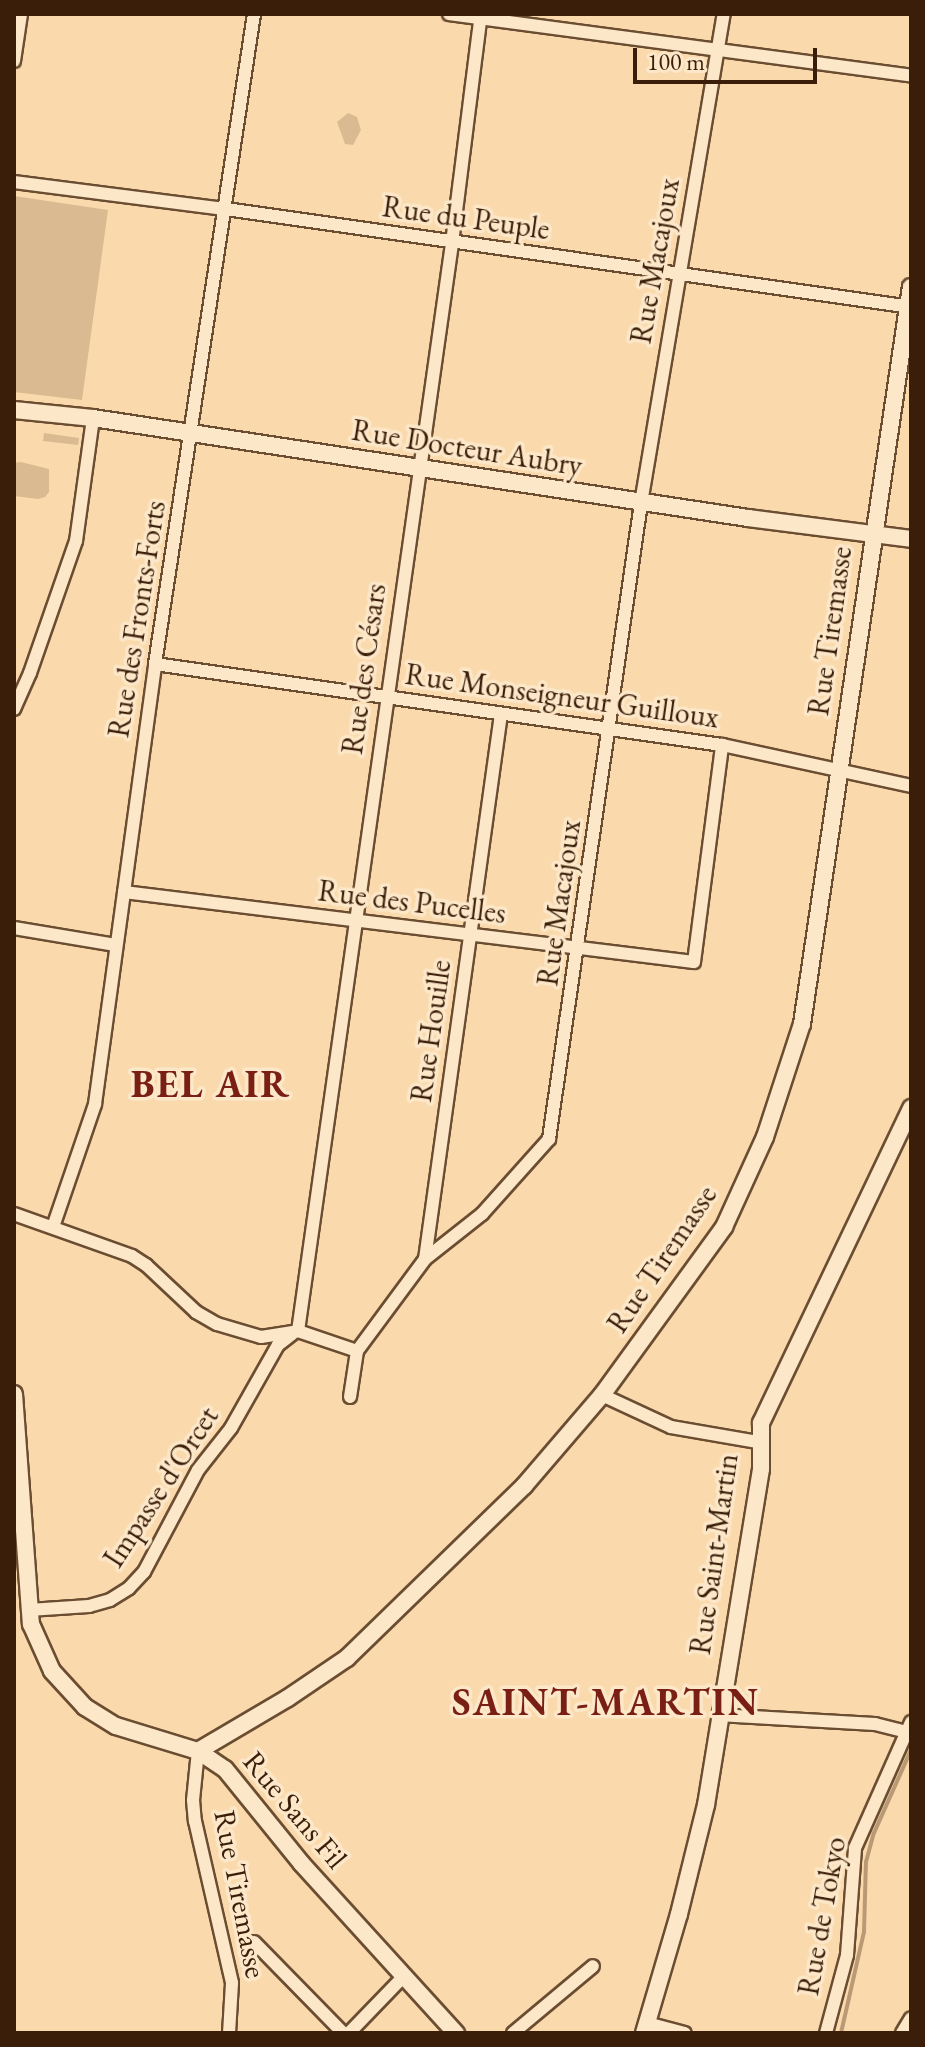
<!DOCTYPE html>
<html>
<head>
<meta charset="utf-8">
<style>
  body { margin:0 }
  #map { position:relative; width:925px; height:2047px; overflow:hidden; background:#fadaac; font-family:"EB Garamond",serif }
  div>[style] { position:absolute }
  .green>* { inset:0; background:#daba90 }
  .stream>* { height:4px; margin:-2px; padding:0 2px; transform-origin:2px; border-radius:2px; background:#b99a75 }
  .roads { filter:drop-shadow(2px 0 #6b4d32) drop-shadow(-2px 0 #6b4d32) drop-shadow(0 2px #6b4d32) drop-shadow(0 -2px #6b4d32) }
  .street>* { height:12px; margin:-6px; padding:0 6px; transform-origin:6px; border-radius:6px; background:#fce7c9 }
  .secondary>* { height:16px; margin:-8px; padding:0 8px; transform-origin:8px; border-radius:8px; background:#fce7c9 }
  span { translate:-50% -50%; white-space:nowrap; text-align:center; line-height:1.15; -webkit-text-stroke:7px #fce7c9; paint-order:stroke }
  .street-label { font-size:30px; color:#3b1e09 }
  .district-label { font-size:38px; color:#7a1f14; font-weight:700; letter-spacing:2px }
  .frame { position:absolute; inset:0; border:16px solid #3b1e09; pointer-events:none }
  .scale { position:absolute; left:633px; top:48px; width:184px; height:36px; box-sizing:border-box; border:4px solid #3b1e09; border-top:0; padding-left:10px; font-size:24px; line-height:28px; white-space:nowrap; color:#3b1e09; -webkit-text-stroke:6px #fce7c9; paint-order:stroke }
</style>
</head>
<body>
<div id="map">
  <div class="green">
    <div style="clip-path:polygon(348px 113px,357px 117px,361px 130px,353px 145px,345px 144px,337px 122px)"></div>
    <div style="clip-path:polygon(14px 196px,108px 210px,82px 400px,14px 392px)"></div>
    <div style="clip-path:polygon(44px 433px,79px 438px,78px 445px,43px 441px)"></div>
    <div style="clip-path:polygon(21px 462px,49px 469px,49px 492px,45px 497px,38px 499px,14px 496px,14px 463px)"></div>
  </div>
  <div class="stream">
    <div style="left:841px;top:2033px;width:104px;rotate:-77.2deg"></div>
    <div style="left:864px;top:1932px;width:70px;rotate:-88.4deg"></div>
    <div style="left:866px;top:1862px;width:30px;rotate:-75deg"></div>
    <div style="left:874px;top:1833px;width:91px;rotate:-66deg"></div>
  </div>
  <div class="roads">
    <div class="street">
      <div style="left:449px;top:14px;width:466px;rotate:7.6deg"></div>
      <div style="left:14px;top:61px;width:48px;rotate:-81.5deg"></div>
      <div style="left:14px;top:182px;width:214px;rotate:7.3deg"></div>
      <div style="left:226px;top:209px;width:692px;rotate:8.14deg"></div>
      <div style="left:155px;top:664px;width:573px;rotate:8.13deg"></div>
      <div style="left:722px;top:745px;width:193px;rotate:12.2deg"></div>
      <div style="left:14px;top:709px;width:39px;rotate:-66deg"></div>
      <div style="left:30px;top:673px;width:140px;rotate:-70.8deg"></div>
      <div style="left:76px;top:541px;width:124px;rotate:-82.1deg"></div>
      <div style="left:124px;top:892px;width:574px;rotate:7deg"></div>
      <div style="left:694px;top:962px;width:219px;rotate:-82.6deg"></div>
      <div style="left:14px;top:928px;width:103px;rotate:9.5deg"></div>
      <div style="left:14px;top:1214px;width:125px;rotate:19.6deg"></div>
      <div style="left:132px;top:1256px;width:17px;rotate:33deg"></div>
      <div style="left:146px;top:1265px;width:69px;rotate:43.2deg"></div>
      <div style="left:196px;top:1312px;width:24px;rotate:30deg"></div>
      <div style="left:217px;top:1324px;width:46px;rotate:16.5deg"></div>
      <div style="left:261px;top:1337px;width:37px;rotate:-9deg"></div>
      <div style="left:298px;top:1331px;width:62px;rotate:18.7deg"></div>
      <div style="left:357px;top:1351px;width:114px;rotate:-53.5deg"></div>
      <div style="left:425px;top:1259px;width:73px;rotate:-38.3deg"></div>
      <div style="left:482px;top:1214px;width:101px;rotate:-48.2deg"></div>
      <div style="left:549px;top:1139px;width:643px;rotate:-81.77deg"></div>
      <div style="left:641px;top:503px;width:496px;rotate:-80.4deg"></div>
      <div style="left:53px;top:1227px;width:130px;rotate:-71.1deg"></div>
      <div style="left:95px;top:1104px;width:444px;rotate:-82.2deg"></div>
      <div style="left:155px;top:664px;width:657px;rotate:-81.34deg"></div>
      <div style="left:425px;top:1259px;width:550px;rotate:-82.06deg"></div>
      <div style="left:298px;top:1331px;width:1099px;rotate:-81.94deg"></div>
      <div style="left:452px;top:243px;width:231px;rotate:-82.8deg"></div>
      <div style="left:602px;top:1395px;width:76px;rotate:24.9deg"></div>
      <div style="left:671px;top:1427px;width:88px;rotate:9.8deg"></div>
      <div style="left:350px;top:1397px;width:47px;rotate:-81.3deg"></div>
      <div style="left:29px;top:1610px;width:60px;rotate:-3.8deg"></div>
      <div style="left:89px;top:1606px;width:22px;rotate:-16deg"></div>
      <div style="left:110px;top:1600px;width:22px;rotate:-32deg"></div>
      <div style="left:129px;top:1588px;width:22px;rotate:-47deg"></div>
      <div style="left:144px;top:1572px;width:115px;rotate:-62.1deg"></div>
      <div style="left:198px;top:1470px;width:53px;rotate:-51.8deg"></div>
      <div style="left:231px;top:1428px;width:95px;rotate:-60.5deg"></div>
      <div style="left:278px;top:1345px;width:18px;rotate:-38deg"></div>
      <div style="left:718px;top:1715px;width:157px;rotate:3.3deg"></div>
      <div style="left:875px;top:1724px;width:37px;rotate:14deg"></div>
      <div style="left:198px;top:1751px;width:49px;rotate:95.8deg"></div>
      <div style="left:193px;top:1800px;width:21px;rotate:85deg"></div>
      <div style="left:195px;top:1821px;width:166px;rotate:77.1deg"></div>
      <div style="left:232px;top:1983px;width:50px;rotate:93.4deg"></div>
      <div style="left:254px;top:1942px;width:127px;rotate:45.6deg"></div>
      <div style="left:647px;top:2023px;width:39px;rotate:15deg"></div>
      <div style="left:349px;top:2033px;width:79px;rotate:-46deg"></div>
      <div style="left:513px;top:2033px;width:104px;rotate:-39.9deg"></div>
      <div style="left:826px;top:2033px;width:81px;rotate:-74.9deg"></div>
      <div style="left:847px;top:1955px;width:107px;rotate:-85.7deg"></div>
      <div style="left:855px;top:1848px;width:138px;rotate:-66deg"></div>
      <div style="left:902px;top:2033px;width:17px;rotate:-59deg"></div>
    </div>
    <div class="secondary">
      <div style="left:14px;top:410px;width:79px;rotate:5.8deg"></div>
      <div style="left:93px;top:418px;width:663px;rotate:8.68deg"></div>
      <div style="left:748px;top:518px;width:164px;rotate:7.3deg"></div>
      <div style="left:14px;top:1394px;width:231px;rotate:85.8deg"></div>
      <div style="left:31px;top:1624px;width:51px;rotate:65.9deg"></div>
      <div style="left:52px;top:1671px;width:49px;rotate:47.5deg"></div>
      <div style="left:85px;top:1707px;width:36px;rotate:32deg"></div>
      <div style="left:116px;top:1726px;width:86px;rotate:17deg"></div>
      <div style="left:198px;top:1751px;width:32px;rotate:34deg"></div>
      <div style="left:225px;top:1769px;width:122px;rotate:51deg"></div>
      <div style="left:302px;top:1864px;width:229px;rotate:47.7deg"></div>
      <div style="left:198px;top:1751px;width:104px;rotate:-30.5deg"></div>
      <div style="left:288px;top:1698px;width:71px;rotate:-34.1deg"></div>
      <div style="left:347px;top:1658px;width:247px;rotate:-44.2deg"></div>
      <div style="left:524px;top:1486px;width:120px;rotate:-49.4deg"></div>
      <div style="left:602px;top:1395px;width:208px;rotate:-54deg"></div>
      <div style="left:724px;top:1227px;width:99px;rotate:-65.5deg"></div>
      <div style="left:765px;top:1137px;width:119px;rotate:-71.9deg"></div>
      <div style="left:802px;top:1024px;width:745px;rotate:-81.59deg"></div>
      <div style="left:644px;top:2033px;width:124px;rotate:-73.6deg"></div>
      <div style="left:679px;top:1914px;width:112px;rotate:-76.1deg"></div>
      <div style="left:706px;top:1805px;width:340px;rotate:-80.7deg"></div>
      <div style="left:761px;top:1469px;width:46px;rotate:-90deg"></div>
      <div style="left:761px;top:1423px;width:349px;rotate:-64.5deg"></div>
    </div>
  </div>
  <div class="street-label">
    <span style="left:466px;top:218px;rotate:8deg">Rue du Peuple</span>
    <span style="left:655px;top:261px;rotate:-80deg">Rue Macajoux</span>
    <span style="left:467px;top:448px;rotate:9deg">Rue Docteur Aubry</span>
    <span style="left:137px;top:619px;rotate:-81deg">Rue des Fronts-Forts</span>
    <span style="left:830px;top:631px;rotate:-82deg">Rue Tiremasse</span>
    <span style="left:364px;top:669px;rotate:-82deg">Rue des Césars</span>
    <span style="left:562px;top:696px;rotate:8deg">Rue Monseigneur Guilloux</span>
    <span style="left:412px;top:902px;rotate:7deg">Rue des Pucelles</span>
    <span style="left:559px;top:903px;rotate:-82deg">Rue Macajoux</span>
    <span style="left:431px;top:1031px;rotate:-82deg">Rue Houille</span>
    <span style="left:662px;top:1259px;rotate:-56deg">Rue Tiremasse</span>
    <span style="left:161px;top:1487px;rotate:-57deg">Impasse d'Orcet</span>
    <span style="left:714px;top:1554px;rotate:-82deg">Rue Saint-Martin</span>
    <span style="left:295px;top:1810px;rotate:50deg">Rue Sans Fil</span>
    <span style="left:240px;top:1894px;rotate:79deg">Rue Tiremasse</span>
    <span style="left:822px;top:1916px;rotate:-80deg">Rue de Tokyo</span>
  </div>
  <div class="district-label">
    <span style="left:211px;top:1084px">BEL AIR</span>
    <span style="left:606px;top:1702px">SAINT-MARTIN</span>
  </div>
  <div class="frame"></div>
  <div class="scale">100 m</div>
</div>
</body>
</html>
